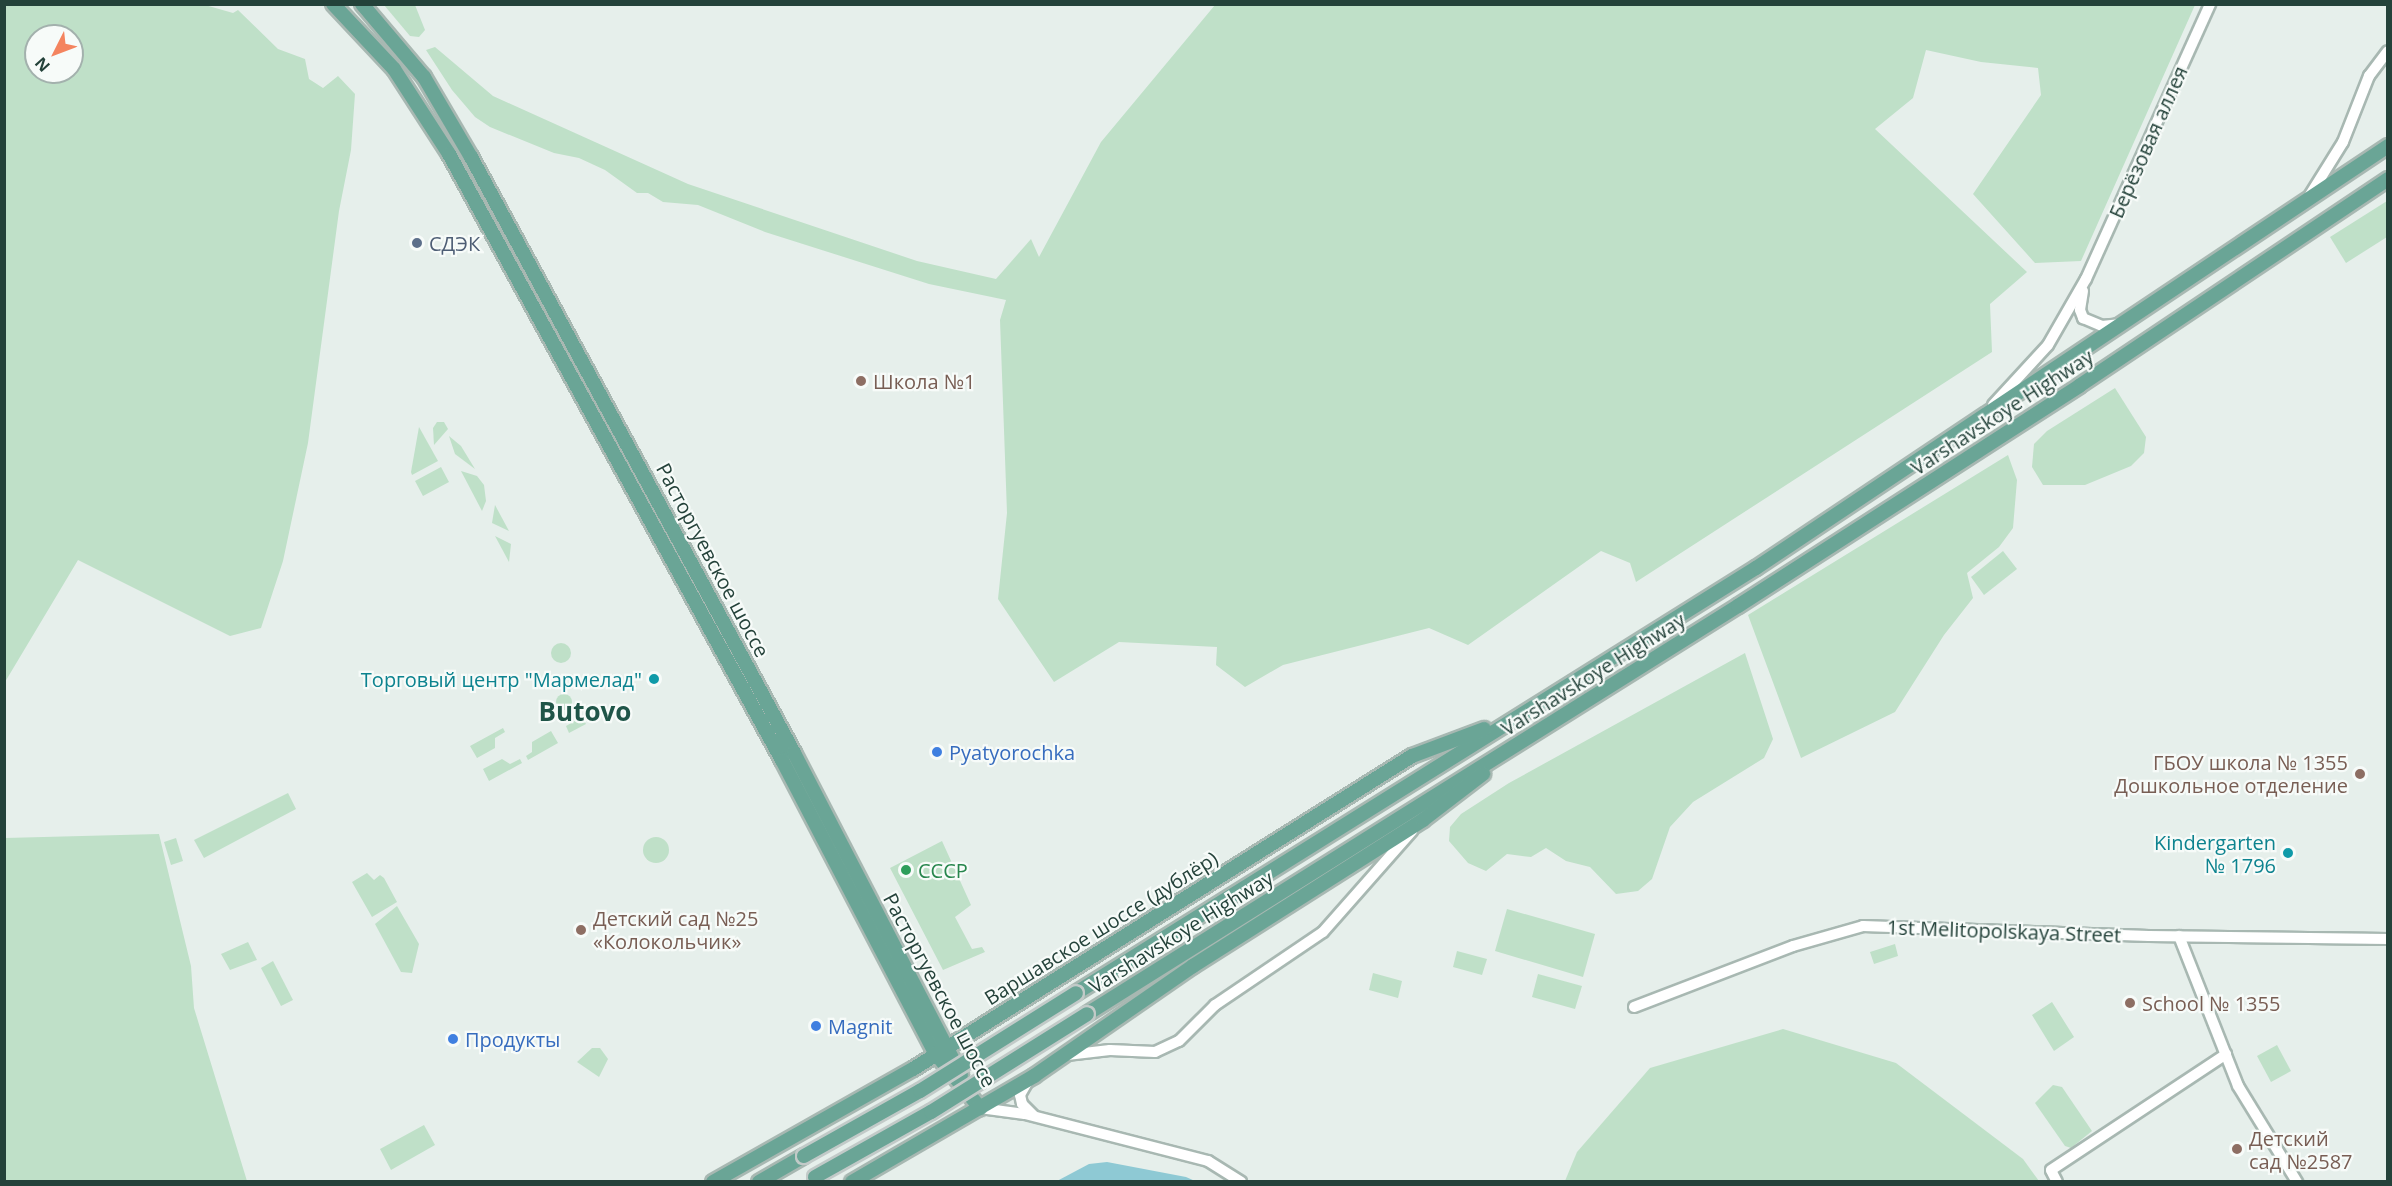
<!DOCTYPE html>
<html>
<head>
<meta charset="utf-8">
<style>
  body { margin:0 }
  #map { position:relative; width:2392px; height:1186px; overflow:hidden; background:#e6efeb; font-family:"Open Sans",sans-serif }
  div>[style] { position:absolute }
  .green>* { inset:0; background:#bfe0c8 }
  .round { border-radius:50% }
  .water>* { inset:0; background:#8ec9d4 }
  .roads { filter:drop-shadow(2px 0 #a8b8b2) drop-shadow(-2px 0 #a8b8b2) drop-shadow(0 2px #a8b8b2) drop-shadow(0 -2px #a8b8b2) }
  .minor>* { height:10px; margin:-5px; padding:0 5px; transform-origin:5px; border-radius:5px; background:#fff }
  .major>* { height:14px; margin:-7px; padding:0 7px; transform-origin:7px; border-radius:7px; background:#6aa596 }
  .bridges { filter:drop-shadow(2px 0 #c2cac8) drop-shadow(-2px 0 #c2cac8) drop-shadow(0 2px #c2cac8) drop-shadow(0 -2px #c2cac8) }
  .major-bridge>* { height:14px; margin:-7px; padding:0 7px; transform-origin:7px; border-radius:7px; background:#6aa596 }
  .dots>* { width:16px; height:16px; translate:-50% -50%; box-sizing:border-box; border:3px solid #f7fbf9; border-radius:50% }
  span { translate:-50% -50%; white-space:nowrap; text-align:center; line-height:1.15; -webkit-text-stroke:4.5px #f7fbf9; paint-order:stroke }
  .street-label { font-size:20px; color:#24423a }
  .service-label { font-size:20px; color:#4e5e75 }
  .left { translate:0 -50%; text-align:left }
  .education-label { font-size:20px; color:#785e54 }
  .right { translate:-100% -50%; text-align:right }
  .culture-label { font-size:20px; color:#0d838f }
  .shop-label { font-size:20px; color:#366cbe }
  .leisure-label { font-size:20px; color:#27864d }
  .district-label { font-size:26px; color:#1f5548; font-weight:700 }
  .frame { position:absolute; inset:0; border:6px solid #24423a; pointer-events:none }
  .north { position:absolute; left:24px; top:24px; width:60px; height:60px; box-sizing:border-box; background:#f7fbf9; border:2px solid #a3b1ad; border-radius:50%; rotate:228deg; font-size:16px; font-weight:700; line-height:24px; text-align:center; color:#24423a }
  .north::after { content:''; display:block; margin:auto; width:21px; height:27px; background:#f4845f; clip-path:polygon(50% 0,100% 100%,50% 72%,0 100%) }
</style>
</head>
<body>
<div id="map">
  <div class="green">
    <div style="clip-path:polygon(evenodd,205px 5px,233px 13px,238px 10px,278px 49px,305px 59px,309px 79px,323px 88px,338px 76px,355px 94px,351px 150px,339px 211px,308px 443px,283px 561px,261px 628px,230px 636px,78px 560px,5px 682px,5px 5px,205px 5px,36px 36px,72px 36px,72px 72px,36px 72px,36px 36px)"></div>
    <div style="clip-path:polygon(384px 5px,415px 5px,425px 30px,419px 37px,410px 36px)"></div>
    <div style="clip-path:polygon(1215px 5px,2195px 5px,2081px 261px,2035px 263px,1973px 194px,2041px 95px,2038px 68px,1981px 62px,1926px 50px,1913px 98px,1875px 129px,2027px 272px,1990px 304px,1992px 352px,1636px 582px,1630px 563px,1601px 551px,1468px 645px,1429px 628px,1283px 665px,1245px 687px,1216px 665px,1217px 647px,1119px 642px,1054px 682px,998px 599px,1007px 513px,1000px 320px,1006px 300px,929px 284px,765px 232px,698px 205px,663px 202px,648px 193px,637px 193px,605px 170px,579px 158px,554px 153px,490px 127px,475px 117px,452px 90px,426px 50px,435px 47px,493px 96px,688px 184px,917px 261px,996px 279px,1031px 239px,1039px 257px,1101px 142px)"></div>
    <div style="clip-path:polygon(485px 196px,702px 594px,699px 594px,482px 198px)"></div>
    <div style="clip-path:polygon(2387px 201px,2387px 237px,2346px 263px,2330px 237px)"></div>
    <div style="clip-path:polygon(2115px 388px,2146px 437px,2144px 453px,2131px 466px,2085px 485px,2043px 485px,2032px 467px,2034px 444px,2047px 431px)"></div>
    <div style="clip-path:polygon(437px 422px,444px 422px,448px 429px,434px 445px,433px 428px)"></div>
    <div style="clip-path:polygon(419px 427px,438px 461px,412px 475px,411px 472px)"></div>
    <div style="clip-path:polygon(449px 436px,461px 446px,475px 469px,455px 454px)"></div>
    <div style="clip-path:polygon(2008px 455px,2017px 480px,2013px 528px,1999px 547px,1967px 573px,1973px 598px,1944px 635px,1895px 712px,1801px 758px,1748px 615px)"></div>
    <div style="clip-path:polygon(441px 467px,449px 482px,423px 496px,415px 481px)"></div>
    <div style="clip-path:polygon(461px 471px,477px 476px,484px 485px,486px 501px,482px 511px)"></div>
    <div style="clip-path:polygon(495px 505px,509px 531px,492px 523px)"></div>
    <div style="clip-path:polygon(495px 536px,511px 544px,509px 562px)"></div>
    <div style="clip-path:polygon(2003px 551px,2017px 569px,1984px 595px,1971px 577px)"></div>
    <div class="round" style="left:551px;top:643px;width:20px;height:20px"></div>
    <div style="clip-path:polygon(1745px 653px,1773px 739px,1764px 758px,1693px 802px,1670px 827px,1652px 879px,1638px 891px,1616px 894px,1590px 867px,1566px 861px,1546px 848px,1531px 857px,1507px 854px,1486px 871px,1468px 863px,1449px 841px,1450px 827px,1461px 814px,1509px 783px)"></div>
    <div class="round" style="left:556px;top:694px;width:16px;height:16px"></div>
    <div style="clip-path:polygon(582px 717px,586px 724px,569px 733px,566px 726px)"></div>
    <div style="clip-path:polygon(503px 728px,505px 732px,495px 738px,495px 748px,477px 758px,470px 746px)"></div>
    <div style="clip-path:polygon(551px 731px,558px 743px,528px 760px,526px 756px,532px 752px,532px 742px)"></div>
    <div style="clip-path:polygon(502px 759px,510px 764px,520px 759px,522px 763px,489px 781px,483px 769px)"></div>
    <div style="clip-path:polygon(288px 793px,296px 809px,204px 858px,194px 840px)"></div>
    <div style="clip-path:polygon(159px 834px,191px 966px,194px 1008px,247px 1181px,5px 1181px,5px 838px)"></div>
    <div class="round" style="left:643px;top:837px;width:26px;height:26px"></div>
    <div style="clip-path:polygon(176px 838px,183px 861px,171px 865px,164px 842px)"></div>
    <div style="clip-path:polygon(942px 841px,971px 905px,955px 917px,972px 949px,982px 947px,985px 952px,943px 970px,890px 868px)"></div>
    <div style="clip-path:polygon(367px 873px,374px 880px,380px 875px,384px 878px,397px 902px,372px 917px,352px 882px)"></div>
    <div style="clip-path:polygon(397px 906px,419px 944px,412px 973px,401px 972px,375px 924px)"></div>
    <div style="clip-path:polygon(1507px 909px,1595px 934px,1583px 977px,1495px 951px)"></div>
    <div style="clip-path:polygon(248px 942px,257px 960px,230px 970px,221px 954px)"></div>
    <div style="clip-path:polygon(1895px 944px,1898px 956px,1874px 964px,1870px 952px)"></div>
    <div style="clip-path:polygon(1457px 951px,1487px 959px,1482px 975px,1453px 967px)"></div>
    <div style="clip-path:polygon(273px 961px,293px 1000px,281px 1006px,261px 968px)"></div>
    <div style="clip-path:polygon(1373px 973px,1402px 981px,1398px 998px,1369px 990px)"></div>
    <div style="clip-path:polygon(1538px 974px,1582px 986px,1575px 1009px,1532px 997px)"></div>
    <div style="clip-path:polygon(2052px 1002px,2074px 1037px,2054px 1051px,2032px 1015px)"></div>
    <div style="clip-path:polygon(1783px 1029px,1896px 1063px,2023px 1159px,2039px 1181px,1565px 1181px,1577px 1152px,1650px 1068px)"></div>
    <div style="clip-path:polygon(2277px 1045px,2291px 1071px,2271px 1082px,2257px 1056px)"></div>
    <div style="clip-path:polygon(592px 1048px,600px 1048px,608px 1059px,599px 1077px,577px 1062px)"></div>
    <div style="clip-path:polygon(2053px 1085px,2062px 1087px,2092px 1131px,2071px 1148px,2065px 1146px,2035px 1103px)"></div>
    <div style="clip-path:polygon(424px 1125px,435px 1145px,391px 1170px,380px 1149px)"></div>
  </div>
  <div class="water">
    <div style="clip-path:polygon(1107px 1162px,1186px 1177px,1195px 1181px,1057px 1181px,1089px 1164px)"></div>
  </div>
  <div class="roads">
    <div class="minor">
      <div style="left:2310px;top:195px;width:62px;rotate:-58.1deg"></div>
      <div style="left:2343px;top:142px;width:71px;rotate:-68.5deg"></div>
      <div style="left:2369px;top:76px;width:31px;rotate:-53deg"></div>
      <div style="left:2083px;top:291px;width:19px;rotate:99deg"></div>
      <div style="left:2080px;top:310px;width:9px;rotate:69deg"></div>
      <div style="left:2083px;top:318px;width:21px;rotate:23deg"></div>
      <div style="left:2102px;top:326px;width:19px;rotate:-6deg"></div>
      <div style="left:1993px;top:405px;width:81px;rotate:-47.5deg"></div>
      <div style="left:2048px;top:345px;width:76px;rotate:-60.1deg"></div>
      <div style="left:2086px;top:279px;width:302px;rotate:-65.7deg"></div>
      <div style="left:2179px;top:936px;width:161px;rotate:68.5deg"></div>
      <div style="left:2238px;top:1086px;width:113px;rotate:58.4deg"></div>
      <div style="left:1634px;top:1007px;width:170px;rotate:-21deg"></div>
      <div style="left:1793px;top:946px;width:73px;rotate:-15.9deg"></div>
      <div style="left:1863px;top:926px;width:286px;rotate:2deg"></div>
      <div style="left:2149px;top:936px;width:239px;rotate:0.7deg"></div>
      <div style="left:1067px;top:1055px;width:43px;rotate:-6.6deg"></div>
      <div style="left:1110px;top:1050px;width:45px;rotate:2.5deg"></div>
      <div style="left:1155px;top:1052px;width:26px;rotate:-25deg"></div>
      <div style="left:1179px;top:1041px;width:51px;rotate:-45deg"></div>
      <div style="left:1215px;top:1005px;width:130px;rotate:-34.1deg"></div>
      <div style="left:1323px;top:932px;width:135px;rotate:-48.6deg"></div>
      <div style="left:1028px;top:1081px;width:16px;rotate:120deg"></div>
      <div style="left:1020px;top:1095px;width:9px;rotate:77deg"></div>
      <div style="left:1022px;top:1104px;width:16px;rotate:45deg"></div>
      <div style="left:980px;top:1108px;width:45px;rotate:7.6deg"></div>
      <div style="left:1025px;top:1114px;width:189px;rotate:14.4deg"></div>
      <div style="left:1208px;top:1161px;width:39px;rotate:32deg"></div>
      <div style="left:2057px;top:1182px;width:13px;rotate:-117deg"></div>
      <div style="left:2051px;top:1170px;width:210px;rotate:-33.5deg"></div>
    </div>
    <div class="major">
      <div style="left:333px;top:4px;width:89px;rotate:46.8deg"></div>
      <div style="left:394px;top:69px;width:101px;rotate:57.1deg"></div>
      <div style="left:449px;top:154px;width:691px;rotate:61.21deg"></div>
      <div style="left:782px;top:760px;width:332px;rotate:62.4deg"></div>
      <div style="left:936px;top:1054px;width:70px;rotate:50.8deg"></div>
      <div style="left:362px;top:4px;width:96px;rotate:49.7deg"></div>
      <div style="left:424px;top:77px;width:93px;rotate:59.6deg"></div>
      <div style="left:471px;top:157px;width:678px;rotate:61.54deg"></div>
      <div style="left:794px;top:753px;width:363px;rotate:62.6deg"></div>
      <div style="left:1076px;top:993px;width:802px;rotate:-32.01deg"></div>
      <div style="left:1756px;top:568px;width:760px;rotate:-33.73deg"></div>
      <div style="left:1087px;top:1014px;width:768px;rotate:-32.08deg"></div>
      <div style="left:1738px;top:606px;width:406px;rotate:-32.8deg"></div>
      <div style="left:2079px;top:386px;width:372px;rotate:-33.8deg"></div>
      <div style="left:713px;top:1182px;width:230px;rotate:-29.5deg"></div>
      <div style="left:913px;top:1069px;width:589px;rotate:-32.1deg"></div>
      <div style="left:1412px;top:756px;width:77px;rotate:-20.6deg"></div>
      <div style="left:759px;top:1182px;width:52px;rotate:-30deg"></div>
      <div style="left:852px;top:1182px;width:211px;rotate:-30.2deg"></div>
      <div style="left:1034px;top:1076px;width:193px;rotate:-34.7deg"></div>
      <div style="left:1193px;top:966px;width:272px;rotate:-32.4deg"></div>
      <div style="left:1423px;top:820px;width:76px;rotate:-37.5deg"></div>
    </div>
  </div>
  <div class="bridges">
    <div class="major-bridge">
      <div style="left:804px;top:1156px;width:133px;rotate:-29.3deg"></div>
      <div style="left:920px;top:1091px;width:184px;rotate:-32.1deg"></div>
      <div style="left:815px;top:1177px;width:133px;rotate:-29.3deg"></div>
      <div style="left:931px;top:1112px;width:184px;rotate:-32.1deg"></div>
    </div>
  </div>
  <div class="dots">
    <div style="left:417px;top:243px;background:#5c6f8a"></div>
    <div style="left:861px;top:381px;background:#8d6e63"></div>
    <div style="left:654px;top:679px;background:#0f9aa8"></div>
    <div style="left:937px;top:752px;background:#3f7fe0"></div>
    <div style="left:2360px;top:774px;background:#8d6e63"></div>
    <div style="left:2288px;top:853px;background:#0f9aa8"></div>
    <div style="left:906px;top:870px;background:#2e9e5b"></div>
    <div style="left:581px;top:930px;background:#8d6e63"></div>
    <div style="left:2130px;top:1003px;background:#8d6e63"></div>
    <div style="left:816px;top:1026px;background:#3f7fe0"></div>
    <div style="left:453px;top:1039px;background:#3f7fe0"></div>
    <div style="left:2237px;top:1149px;background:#8d6e63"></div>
  </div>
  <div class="street-label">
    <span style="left:2148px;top:142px;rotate:-66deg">Берёзовая аллея</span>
    <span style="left:2002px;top:412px;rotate:-33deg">Varshavskoye Highway</span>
    <span style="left:713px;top:560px;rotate:62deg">Расторгуевское шоссе</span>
    <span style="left:1593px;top:674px;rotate:-32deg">Varshavskoye Highway</span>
    <span style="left:1101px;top:928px;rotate:-32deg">Варшавское шоссе (дублёр)</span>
    <span style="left:2004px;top:931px;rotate:2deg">1st Melitopolskaya Street</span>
    <span style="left:1181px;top:932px;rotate:-32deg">Varshavskoye Highway</span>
    <span style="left:940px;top:990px;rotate:62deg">Расторгуевское шоссе</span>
  </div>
  <div class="service-label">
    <span class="left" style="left:429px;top:243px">СДЭК</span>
  </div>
  <div class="education-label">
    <span class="left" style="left:873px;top:381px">Школа №1</span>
    <span class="right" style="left:2348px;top:774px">ГБОУ школа № 1355<br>Дошкольное отделение</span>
    <span class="left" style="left:593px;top:930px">Детский сад №25<br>«Колокольчик»</span>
    <span class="left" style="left:2142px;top:1003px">School № 1355</span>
    <span class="left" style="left:2249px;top:1150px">Детский<br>сад №2587</span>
  </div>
  <div class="culture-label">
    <span class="right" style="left:642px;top:679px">Торговый центр "Мармелад"</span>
    <span class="right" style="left:2276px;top:854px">Kindergarten<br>№ 1796</span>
  </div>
  <div class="shop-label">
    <span class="left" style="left:949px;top:752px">Pyatyorochka</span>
    <span class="left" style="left:828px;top:1026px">Magnit</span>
    <span class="left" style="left:465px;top:1039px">Продукты</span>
  </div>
  <div class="leisure-label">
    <span class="left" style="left:918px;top:870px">СССР</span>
  </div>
  <div class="district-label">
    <span style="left:585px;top:712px">Butovo</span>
  </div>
  <div class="frame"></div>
  <div class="north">N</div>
</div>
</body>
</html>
